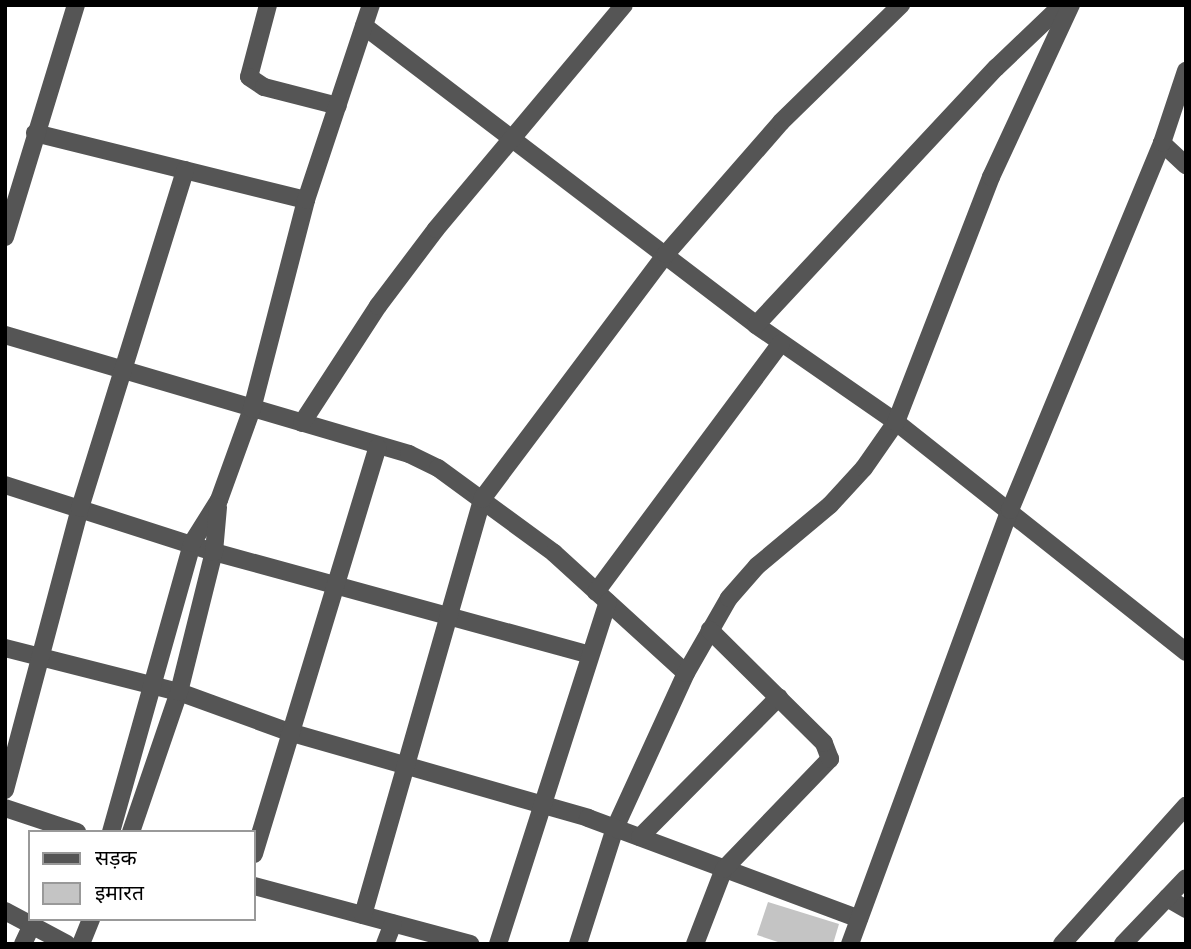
<!DOCTYPE html>
<html>
<head>
<meta charset="utf-8">
<style>
  body { margin:0 }
  #map { position:relative; width:1191px; height:949px; overflow:hidden; background:#fff; font-family:"Open Sans","Noto Sans Devanagari",sans-serif }
  div>[style] { position:absolute }
  .building>* { inset:0; background:#c4c4c4 }
  .minor>* { height:18px; margin:-9px; padding:0 9px; transform-origin:9px; border-radius:9px; background:#555 }
  span { translate:-50% -50%; white-space:nowrap; text-align:center; line-height:1.15; -webkit-text-stroke:7px #fff; paint-order:stroke }
  .frame { position:absolute; inset:0; border:7px solid #000; pointer-events:none }
  .legend { position:absolute; left:28px; top:830px; width:228px; height:91px; box-sizing:border-box; background:#fff; border:2px solid #999; margin:0; padding:9px 12px; list-style:none; font-size:21px; color:#000 }
  .legend li { display:flex; align-items:center; gap:14px; height:35px }
  .legend b { width:35px; border:2px solid #999 }
</style>
</head>
<body>
<div id="map">
  <div class="building">
    <div style="clip-path:polygon(768px 902px,839px 924px,833px 944px,784px 944px,757px 935px)"></div>
  </div>
  <div class="minor">
    <div style="left:268px;top:5px;width:74px;rotate:104.8deg"></div>
    <div style="left:249px;top:77px;width:18px;rotate:34deg"></div>
    <div style="left:264px;top:87px;width:76px;rotate:14.4deg"></div>
    <div style="left:364px;top:26px;width:493px;rotate:37.3deg"></div>
    <div style="left:756px;top:325px;width:170px;rotate:34.7deg"></div>
    <div style="left:896px;top:422px;width:370px;rotate:38.4deg"></div>
    <div style="left:35px;top:133px;width:279px;rotate:13.9deg"></div>
    <div style="left:1162px;top:143px;width:33px;rotate:43deg"></div>
    <div style="left:5px;top:237px;width:243px;rotate:-73deg"></div>
    <div style="left:756px;top:325px;width:352px;rotate:-47deg"></div>
    <div style="left:996px;top:68px;width:91px;rotate:-43.7deg"></div>
    <div style="left:5px;top:335px;width:421px;rotate:16.4deg"></div>
    <div style="left:409px;top:454px;width:32px;rotate:26deg"></div>
    <div style="left:438px;top:468px;width:144px;rotate:36.2deg"></div>
    <div style="left:554px;top:553px;width:178px;rotate:42.3deg"></div>
    <div style="left:686px;top:673px;width:170px;rotate:114.6deg"></div>
    <div style="left:615px;top:828px;width:122px;rotate:107.7deg"></div>
    <div style="left:302px;top:423px;width:140px;rotate:-57deg"></div>
    <div style="left:378px;top:306px;width:96px;rotate:-53deg"></div>
    <div style="left:436px;top:229px;width:292px;rotate:-50deg"></div>
    <div style="left:5px;top:485px;width:219px;rotate:17.8deg"></div>
    <div style="left:214px;top:552px;width:388px;rotate:15.3deg"></div>
    <div style="left:596px;top:592px;width:310px;rotate:-53.4deg"></div>
    <div style="left:5px;top:648px;width:179px;rotate:14.2deg"></div>
    <div style="left:179px;top:692px;width:117px;rotate:20deg"></div>
    <div style="left:289px;top:732px;width:311px;rotate:16deg"></div>
    <div style="left:588px;top:818px;width:289px;rotate:20.4deg"></div>
    <div style="left:686px;top:673px;width:86px;rotate:-60.2deg"></div>
    <div style="left:729px;top:598px;width:43px;rotate:-48.8deg"></div>
    <div style="left:757px;top:566px;width:95px;rotate:-39.9deg"></div>
    <div style="left:830px;top:505px;width:50px;rotate:-47.4deg"></div>
    <div style="left:864px;top:468px;width:56px;rotate:-55.2deg"></div>
    <div style="left:896px;top:422px;width:263px;rotate:-68.8deg"></div>
    <div style="left:991px;top:177px;width:190px;rotate:-65.1deg"></div>
    <div style="left:5px;top:790px;width:292px;rotate:-75.1deg"></div>
    <div style="left:80px;top:508px;width:354px;rotate:-72.7deg"></div>
    <div style="left:5px;top:808px;width:76px;rotate:18.4deg"></div>
    <div style="left:111px;top:832px;width:300px;rotate:-74.3deg"></div>
    <div style="left:192px;top:543px;width:51px;rotate:-57.9deg"></div>
    <div style="left:219px;top:500px;width:97px;rotate:-70.1deg"></div>
    <div style="left:252px;top:409px;width:216px;rotate:-75.5deg"></div>
    <div style="left:306px;top:200px;width:206px;rotate:-71.6deg"></div>
    <div style="left:131px;top:832px;width:148px;rotate:-71.1deg"></div>
    <div style="left:179px;top:692px;width:144px;rotate:-76deg"></div>
    <div style="left:214px;top:552px;width:45px;rotate:-84.9deg"></div>
    <div style="left:640px;top:837px;width:197px;rotate:-45.2deg"></div>
    <div style="left:254px;top:854px;width:425px;rotate:-73.1deg"></div>
    <div style="left:254px;top:886px;width:224px;rotate:15deg"></div>
    <div style="left:1167px;top:898px;width:22px;rotate:30deg"></div>
    <div style="left:5px;top:911px;width:70px;rotate:28deg"></div>
    <div style="left:363px;top:915px;width:433px;rotate:-74deg"></div>
    <div style="left:482px;top:499px;width:306px;rotate:-53.1deg"></div>
    <div style="left:666px;top:254px;width:175px;rotate:-48.9deg"></div>
    <div style="left:781px;top:122px;width:168px;rotate:-44.3deg"></div>
    <div style="left:23px;top:944px;width:21px;rotate:-65deg"></div>
    <div style="left:81px;top:944px;width:27px;rotate:-68deg"></div>
    <div style="left:385px;top:944px;width:22px;rotate:-69deg"></div>
    <div style="left:498px;top:944px;width:359px;rotate:-72.2deg"></div>
    <div style="left:695px;top:944px;width:80px;rotate:-68.9deg"></div>
    <div style="left:724px;top:869px;width:153px;rotate:-46.1deg"></div>
    <div style="left:830px;top:759px;width:17px;rotate:-111deg"></div>
    <div style="left:824px;top:743px;width:161px;rotate:-135.3deg"></div>
    <div style="left:850px;top:944px;width:463px;rotate:-69.8deg"></div>
    <div style="left:1010px;top:510px;width:397px;rotate:-67.5deg"></div>
    <div style="left:1162px;top:143px;width:76px;rotate:-71.6deg"></div>
    <div style="left:1062px;top:944px;width:186px;rotate:-48.1deg"></div>
    <div style="left:1123px;top:944px;width:91px;rotate:-46.3deg"></div>
  </div>
  <div class="frame"></div>
  <ul class="legend">
  <li><b style="height:9px;background:#555"></b>सड़क</li>
  <li><b style="height:19px;background:#c4c4c4"></b>इमारत</li>
  </ul>
</div>
</body>
</html>
